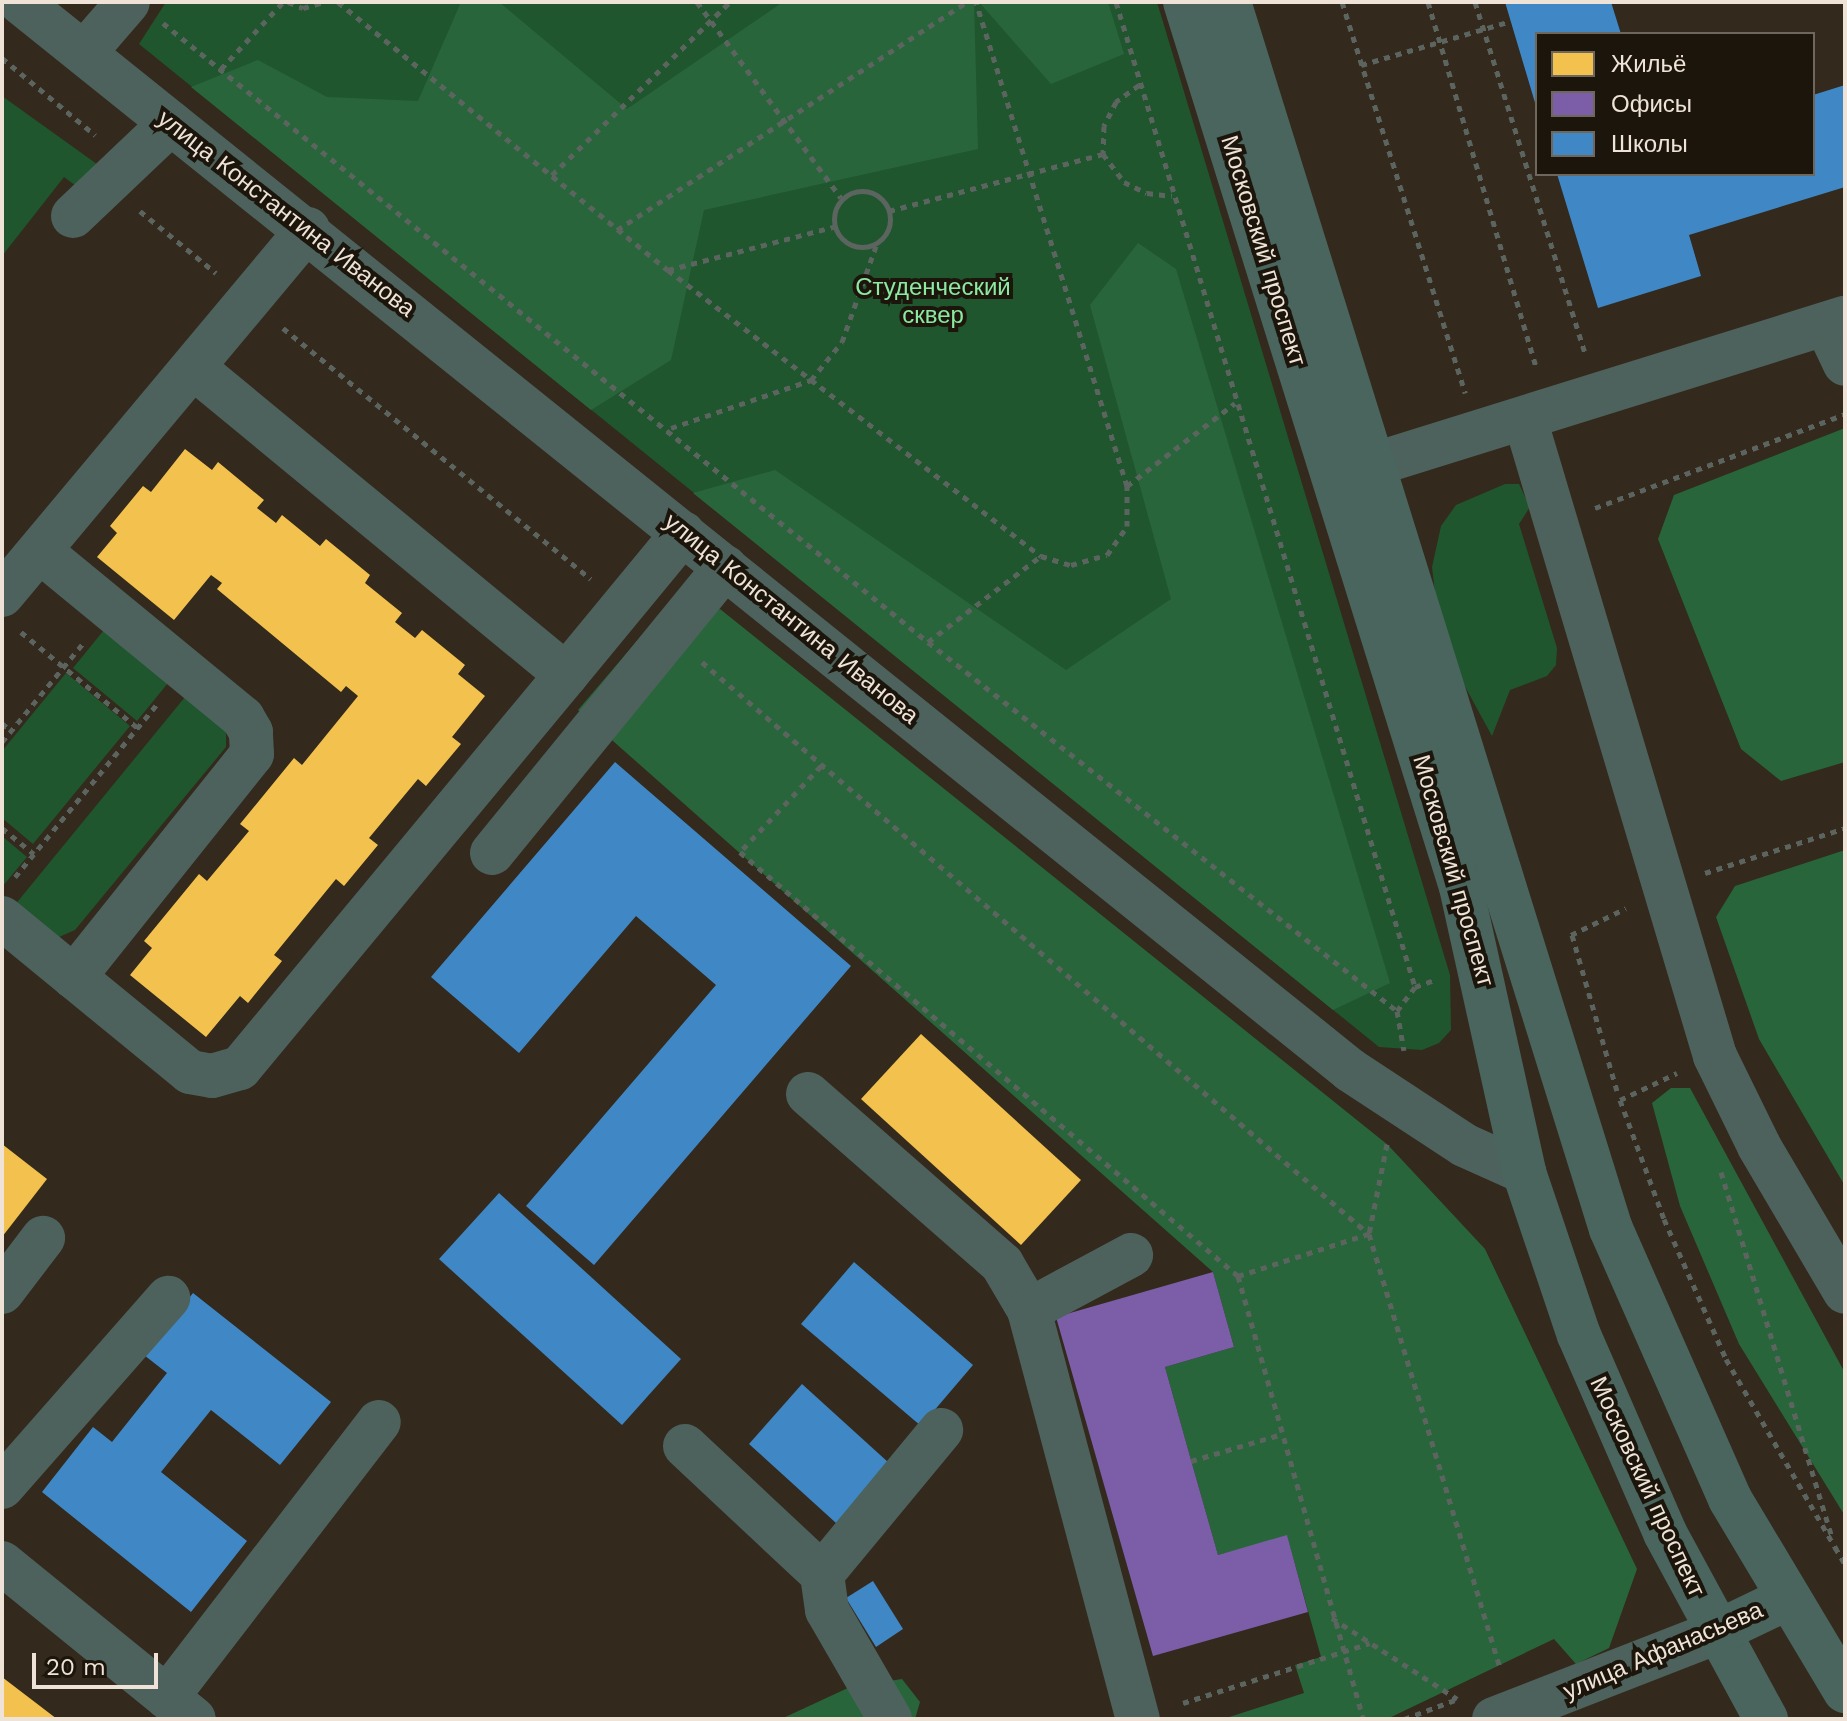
<!DOCTYPE html>
<html>
<head>
<meta charset="utf-8">
<style>
  body { margin:0 }
  #map { position:relative; width:1847px; height:1721px; overflow:hidden; background:#33291d; font-family:"Work Sans",sans-serif }
  div>[style] { position:absolute }
  .green>* { inset:0; background:#1f562e }
  .forest>* { inset:0; background:#29653a }
  .homes>* { inset:0; background:#f2c14e }
  .offices>* { inset:0; background:#7b5ea7 }
  .schools>* { inset:0; background:#3f88c5 }
  .path>* { height:5px; margin-top:-2.5px; transform-origin:0; background:repeating-linear-gradient(90deg,#5c645f 0 6px,transparent 0 12px) }
  .path>.ring { margin:-2.5px; padding:0; box-sizing:content-box; background:none; border:5px solid #5c645f; border-radius:50% }
  .minor>* { height:44px; margin:-22px; padding:0 22px; transform-origin:22px; border-radius:22px; background:#4d625d }
  .major>* { height:44px; margin:-22px; padding:0 22px; transform-origin:22px; border-radius:22px; background:#49655e }
  span { translate:-50% -50%; white-space:nowrap; text-align:center; line-height:1.15; -webkit-text-stroke:8px #1c150b; paint-order:stroke }
  .street-label { font-size:24px; color:#eee3d6 }
  .park-label { font-size:24px; color:#8be9a2 }
  .frame { position:absolute; inset:0; border:4px solid #eee3d6; pointer-events:none }
  .legend { position:absolute; left:1535px; top:32px; width:280px; height:144px; box-sizing:border-box; background:#1c150b; border:2px solid #70675c; margin:0; padding:10px 14px; list-style:none; font-size:24px; color:#eee3d6 }
  .legend li { display:flex; align-items:center; gap:16px; height:40px }
  .legend b { width:40px; border:2px solid #70675c }
  .scale { position:absolute; left:32px; top:1653px; width:126px; height:36px; box-sizing:border-box; border:4px solid #eee3d6; border-top:0; padding-left:10px; font-size:24px; line-height:28px; white-space:nowrap; color:#eee3d6; -webkit-text-stroke:6px #1c150b; paint-order:stroke }
</style>
</head>
<body>
<div id="map">
  <div class="green">
    <div style="clip-path:polygon(166px 2px,1157px 2px,1450px 975px,1451px 1030px,1439px 1043px,1422px 1050px,1379px 1047px,139px 44px)"></div>
    <div style="clip-path:polygon(2px 96px,101px 167px,80px 189px,64px 177px,2px 256px)"></div>
    <div style="clip-path:polygon(1505px 484px,1519px 484px,1530px 507px,1519px 524px,1557px 648px,1556px 665px,1547px 676px,1510px 690px,1492px 736px,1462px 681px,1435px 593px,1432px 567px,1441px 526px,1456px 505px)"></div>
    <div style="clip-path:polygon(104px 630px,168px 683px,137px 721px,73px 668px)"></div>
    <div style="clip-path:polygon(66px 673px,130px 726px,33px 844px,2px 818px,2px 751px)"></div>
    <div style="clip-path:polygon(185px 697px,226px 731px,226px 747px,75px 930px,59px 937px,14px 906px)"></div>
    <div style="clip-path:polygon(2px 836px,27px 857px,2px 887px)"></div>
  </div>
  <div class="forest">
    <div style="clip-path:polygon(461px 2px,499px 2px,627px 109px,783px 2px,974px 2px,978px 149px,704px 210px,671px 360px,591px 410px,191px 87px,258px 60px,327px 97px,418px 101px)"></div>
    <div style="clip-path:polygon(979px 2px,1108px 2px,1124px 54px,1051px 84px)"></div>
    <div style="clip-path:polygon(1138px 243px,1176px 269px,1390px 983px,1333px 1010px,693px 493px,775px 470px,1066px 670px,1171px 599px,1090px 305px)"></div>
    <div style="clip-path:polygon(1845px 428px,1845px 762px,1781px 781px,1741px 749px,1658px 539px,1674px 495px)"></div>
    <div style="clip-path:polygon(720px 609px,1388px 1145px,1485px 1249px,1637px 1569px,1609px 1648px,1576px 1664px,1554px 1639px,1387px 1719px,1223px 1719px,1304px 1693px,1295px 1665px,1321px 1657px,1287px 1536px,1218px 1555px,1189px 1453px,1165px 1367px,1234px 1347px,1213px 1272px,578px 710px,637px 641px)"></div>
    <div style="clip-path:polygon(1845px 850px,1845px 1186px,1759px 1039px,1716px 917px,1735px 886px)"></div>
    <div style="clip-path:polygon(1671px 1088px,1690px 1088px,1845px 1373px,1845px 1516px,1739px 1344px,1680px 1206px,1652px 1103px)"></div>
    <div style="clip-path:polygon(902px 1679px,920px 1702px,915px 1719px,781px 1719px,850px 1687px)"></div>
  </div>
  <div class="homes">
    <div style="clip-path:polygon(185px 449px,212px 470px,218px 462px,264px 500px,257px 508px,276px 523px,282px 515px,320px 546px,326px 539px,370px 575px,365px 583px,402px 613px,395px 622px,415px 638px,422px 630px,465px 665px,458px 674px,485px 696px,452px 737px,461px 744px,426px 786px,418px 779px,369px 838px,378px 845px,344px 886px,336px 879px,274px 955px,282px 961px,248px 1003px,240px 996px,206px 1037px,130px 975px,152px 948px,144px 941px,199px 874px,207px 881px,249px 831px,240px 824px,294px 758px,302px 765px,358px 696px,346px 686px,341px 692px,217px 589px,222px 583px,211px 575px,174px 620px,97px 557px,117px 533px,110px 526px,143px 486px,151px 492px)"></div>
    <div style="clip-path:polygon(921px 1034px,1081px 1180px,1021px 1245px,861px 1099px)"></div>
    <div style="clip-path:polygon(2px 1144px,47px 1179px,2px 1237px)"></div>
    <div style="clip-path:polygon(2px 1677px,57px 1719px,2px 1719px)"></div>
  </div>
  <div class="offices">
    <div style="clip-path:polygon(1213px 1272px,1234px 1347px,1165px 1367px,1189px 1453px,1218px 1555px,1287px 1535px,1308px 1612px,1153px 1656px,1056px 1317px)"></div>
  </div>
  <div class="schools">
    <div style="clip-path:polygon(1505px 2px,1611px 2px,1621px 34px,1537px 34px,1536px 106px)"></div>
    <div style="clip-path:polygon(1845px 85px,1845px 187px,1689px 235px,1701px 276px,1598px 308px,1557px 174px,1813px 174px,1813px 95px)"></div>
    <div style="clip-path:polygon(615px 762px,851px 966px,594px 1265px,526px 1206px,716px 985px,636px 916px,519px 1053px,431px 977px)"></div>
    <div style="clip-path:polygon(499px 1193px,681px 1359px,622px 1425px,439px 1259px)"></div>
    <div style="clip-path:polygon(854px 1262px,973px 1365px,921px 1426px,801px 1324px)"></div>
    <div style="clip-path:polygon(193px 1293px,331px 1402px,280px 1465px,211px 1410px,161px 1472px,247px 1541px,191px 1612px,42px 1492px,93px 1427px,112px 1442px,167px 1373px,144px 1355px)"></div>
    <div style="clip-path:polygon(802px 1384px,889px 1463px,836px 1523px,749px 1444px)"></div>
    <div style="clip-path:polygon(873px 1581px,903px 1629px,876px 1647px,846px 1598px)"></div>
  </div>
  <div class="path">
    <div style="left:288px;top:2px;width:16px;rotate:22deg"></div>
    <div style="left:303px;top:8px;width:22px;rotate:-16deg"></div>
    <div style="left:338px;top:2px;width:425px;rotate:39.1deg"></div>
    <div style="left:668px;top:270px;width:470px;rotate:37.5deg"></div>
    <div style="left:1041px;top:556px;width:31px;rotate:17deg"></div>
    <div style="left:1071px;top:565px;width:37px;rotate:-16deg"></div>
    <div style="left:1107px;top:555px;width:35px;rotate:-55deg"></div>
    <div style="left:1127px;top:526px;width:40px;rotate:-90deg"></div>
    <div style="left:1127px;top:486px;width:507px;rotate:-107.33deg"></div>
    <div style="left:697px;top:2px;width:243px;rotate:53.7deg"></div>
    <div style="left:1116px;top:2px;width:1029px;rotate:73.11deg"></div>
    <div style="left:1415px;top:987px;width:30px;rotate:127deg"></div>
    <div style="left:1397px;top:1011px;width:40px;rotate:80deg"></div>
    <div style="left:1342px;top:2px;width:410px;rotate:72.5deg"></div>
    <div style="left:1428px;top:2px;width:383px;rotate:73.5deg"></div>
    <div style="left:1475px;top:2px;width:371px;rotate:72.6deg"></div>
    <div style="left:163px;top:23px;width:984px;rotate:38.98deg"></div>
    <div style="left:928px;top:642px;width:597px;rotate:38.19deg"></div>
    <div style="left:2px;top:58px;width:121px;rotate:39.6deg"></div>
    <div style="left:1361px;top:65px;width:156px;rotate:-16.3deg"></div>
    <div style="left:221px;top:69px;width:91px;rotate:-47.2deg"></div>
    <div style="left:1139px;top:85px;width:29px;rotate:144deg"></div>
    <div style="left:1116px;top:102px;width:27px;rotate:117deg"></div>
    <div style="left:1104px;top:126px;width:28px;rotate:92deg"></div>
    <div style="left:1103px;top:154px;width:35px;rotate:53deg"></div>
    <div style="left:1124px;top:182px;width:25px;rotate:26deg"></div>
    <div style="left:1147px;top:193px;width:25px;rotate:7deg"></div>
    <div style="left:552px;top:175px;width:248px;rotate:-44.2deg"></div>
    <div class="ring" style="left:834px;top:191px;width:51px;height:51px"></div>
    <div style="left:140px;top:211px;width:98px;rotate:39.2deg"></div>
    <div style="left:889px;top:211px;width:221px;rotate:-14.9deg"></div>
    <div style="left:617px;top:230px;width:418px;rotate:-33.1deg"></div>
    <div style="left:668px;top:270px;width:171px;rotate:-14.6deg"></div>
    <div style="left:283px;top:328px;width:397px;rotate:39.2deg"></div>
    <div style="left:671px;top:428px;width:148px;rotate:-18.9deg"></div>
    <div style="left:811px;top:380px;width:49px;rotate:-50.8deg"></div>
    <div style="left:842px;top:342px;width:102px;rotate:-70.5deg"></div>
    <div style="left:1127px;top:486px;width:136px;rotate:-37.5deg"></div>
    <div style="left:1595px;top:508px;width:267px;rotate:-20.6deg"></div>
    <div style="left:21px;top:632px;width:151px;rotate:39.4deg"></div>
    <div style="left:928px;top:642px;width:142px;rotate:-37.3deg"></div>
    <div style="left:702px;top:662px;width:879px;rotate:40.62deg"></div>
    <div style="left:2px;top:723px;width:12px;rotate:42deg"></div>
    <div style="left:2px;top:742px;width:131px;rotate:-50.6deg"></div>
    <div style="left:821px;top:766px;width:118px;rotate:133.3deg"></div>
    <div style="left:740px;top:852px;width:654px;rotate:40.41deg"></div>
    <div style="left:1238px;top:1276px;width:460px;rotate:74.2deg"></div>
    <div style="left:2px;top:828px;width:41px;rotate:39.1deg"></div>
    <div style="left:1705px;top:873px;width:147px;rotate:-17.8deg"></div>
    <div style="left:15px;top:877px;width:227px;rotate:-50.6deg"></div>
    <div style="left:1571px;top:935px;width:61px;rotate:-26.1deg"></div>
    <div style="left:1572px;top:935px;width:162px;rotate:73.9deg"></div>
    <div style="left:1415px;top:987px;width:23px;rotate:-20deg"></div>
    <div style="left:1620px;top:1100px;width:127px;rotate:69.7deg"></div>
    <div style="left:1664px;top:1219px;width:153px;rotate:66.1deg"></div>
    <div style="left:1726px;top:1359px;width:220px;rotate:59.9deg"></div>
    <div style="left:1620px;top:1100px;width:63px;rotate:-25.3deg"></div>
    <div style="left:1387px;top:1144px;width:92px;rotate:101.3deg"></div>
    <div style="left:1369px;top:1234px;width:454px;rotate:73.2deg"></div>
    <div style="left:1721px;top:1172px;width:382px;rotate:73.1deg"></div>
    <div style="left:1238px;top:1276px;width:137px;rotate:-17.9deg"></div>
    <div style="left:1191px;top:1461px;width:95px;rotate:-16.5deg"></div>
    <div style="left:1835px;top:1547px;width:20px;rotate:60deg"></div>
    <div style="left:1332px;top:1618px;width:149px;rotate:32.9deg"></div>
    <div style="left:1183px;top:1703px;width:196px;rotate:-17.8deg"></div>
    <div style="left:1404px;top:1719px;width:54px;rotate:-20.4deg"></div>
  </div>
  <div class="minor">
    <div style="left:20px;top:2px;width:1706px;rotate:38.76deg"></div>
    <div style="left:1350px;top:1070px;width:136px;rotate:33.3deg"></div>
    <div style="left:1464px;top:1145px;width:66px;rotate:24.2deg"></div>
    <div style="left:84px;top:53px;width:67px;rotate:-49.2deg"></div>
    <div style="left:73px;top:216px;width:135px;rotate:-43.5deg"></div>
    <div style="left:1826px;top:324px;width:44px;rotate:64.6deg"></div>
    <div style="left:194px;top:368px;width:482px;rotate:39.5deg"></div>
    <div style="left:566px;top:675px;width:184px;rotate:-50.5deg"></div>
    <div style="left:1525px;top:419px;width:665px;rotate:73.39deg"></div>
    <div style="left:1715px;top:1056px;width:100px;rotate:63.9deg"></div>
    <div style="left:1759px;top:1146px;width:169px;rotate:59.5deg"></div>
    <div style="left:1372px;top:465px;width:495px;rotate:-17.3deg"></div>
    <div style="left:2px;top:595px;width:477px;rotate:-50.1deg"></div>
    <div style="left:492px;top:853px;width:369px;rotate:-50.8deg"></div>
    <div style="left:2px;top:918px;width:93px;rotate:39.3deg"></div>
    <div style="left:74px;top:977px;width:285px;rotate:-51.4deg"></div>
    <div style="left:252px;top:754px;width:22px;rotate:-93deg"></div>
    <div style="left:251px;top:732px;width:16px;rotate:-120deg"></div>
    <div style="left:243px;top:718px;width:261px;rotate:-140.6deg"></div>
    <div style="left:74px;top:977px;width:150px;rotate:39.3deg"></div>
    <div style="left:190px;top:1072px;width:22px;rotate:10deg"></div>
    <div style="left:212px;top:1076px;width:29px;rotate:-16deg"></div>
    <div style="left:240px;top:1068px;width:511px;rotate:-50.32deg"></div>
    <div style="left:808px;top:1094px;width:258px;rotate:41.2deg"></div>
    <div style="left:1002px;top:1264px;width:53px;rotate:59.6deg"></div>
    <div style="left:1029px;top:1310px;width:423px;rotate:75.1deg"></div>
    <div style="left:2px;top:1292px;width:68px;rotate:-52.8deg"></div>
    <div style="left:1029px;top:1310px;width:116px;rotate:-28.3deg"></div>
    <div style="left:685px;top:1446px;width:187px;rotate:43.1deg"></div>
    <div style="left:2px;top:1487px;width:252px;rotate:-48.7deg"></div>
    <div style="left:2px;top:1563px;width:247px;rotate:39.1deg"></div>
    <div style="left:167px;top:1697px;width:347px;rotate:-52.4deg"></div>
    <div style="left:890px;top:1719px;width:126px;rotate:-120deg"></div>
    <div style="left:827px;top:1610px;width:36px;rotate:-98deg"></div>
    <div style="left:822px;top:1574px;width:187px;rotate:-50.4deg"></div>
    <div style="left:1494px;top:1719px;width:237px;rotate:-21.3deg"></div>
  </div>
  <div class="major">
    <div style="left:1185px;top:2px;width:927px;rotate:72.68deg"></div>
    <div style="left:1461px;top:887px;width:292px;rotate:77.5deg"></div>
    <div style="left:1524px;top:1172px;width:172px;rotate:71.4deg"></div>
    <div style="left:1579px;top:1335px;width:216px;rotate:66.5deg"></div>
    <div style="left:1665px;top:1533px;width:212px;rotate:61.5deg"></div>
    <div style="left:1229px;top:2px;width:1285px;rotate:72.71deg"></div>
    <div style="left:1611px;top:1229px;width:295px;rotate:66.2deg"></div>
    <div style="left:1730px;top:1499px;width:224px;rotate:59.1deg"></div>
    <div style="left:1715px;top:1633px;width:79px;rotate:-25.6deg"></div>
  </div>
  <div class="street-label">
    <span style="left:286px;top:214px;rotate:38deg">улица Константина Иванова</span>
    <span style="left:1263px;top:251px;rotate:73deg">Московский проспект</span>
    <span style="left:791px;top:619px;rotate:39deg">улица Константина Иванова</span>
    <span style="left:1453px;top:871px;rotate:74deg">Московский проспект</span>
    <span style="left:1647px;top:1487px;rotate:65deg">Московский проспект</span>
    <span style="left:1663px;top:1651px;rotate:-23deg">улица Афанасьева</span>
  </div>
  <div class="park-label">
    <span style="left:933px;top:302px">Студенческий<br>сквер</span>
  </div>
  <div class="frame"></div>
  <ul class="legend">
  <li><b style="height:22px;background:#f2c14e"></b>Жильё</li>
  <li><b style="height:22px;background:#7b5ea7"></b>Офисы</li>
  <li><b style="height:22px;background:#3f88c5"></b>Школы</li>
  </ul>
  <div class="scale">20 m</div>
</div>
</body>
</html>
